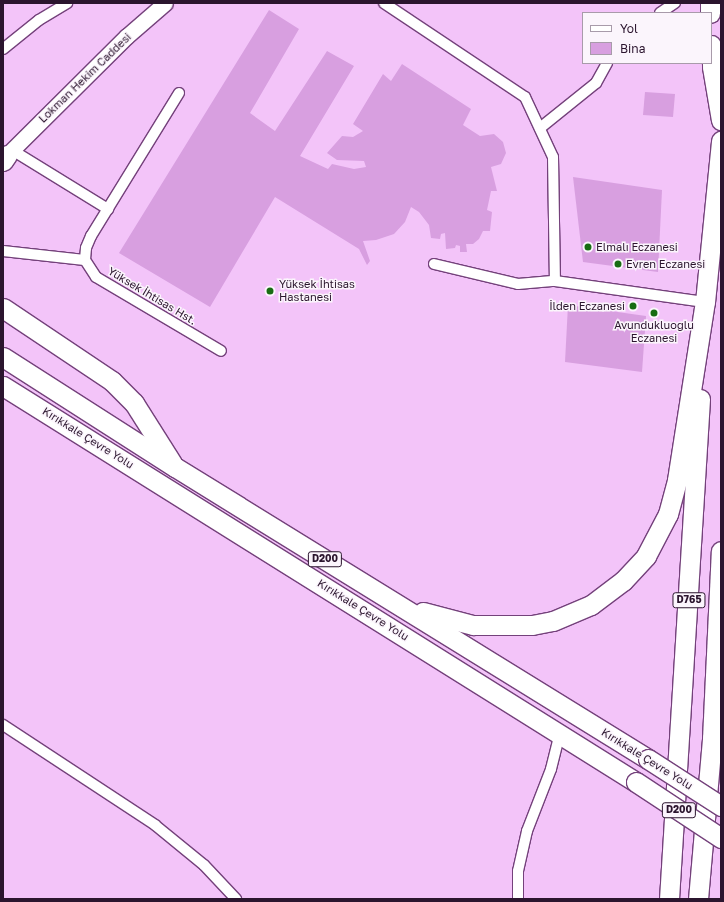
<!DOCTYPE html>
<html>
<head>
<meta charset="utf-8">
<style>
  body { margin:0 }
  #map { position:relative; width:724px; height:902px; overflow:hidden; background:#f3c4f9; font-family:"Golos Text",sans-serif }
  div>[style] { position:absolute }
  .building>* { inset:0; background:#d89fe0 }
  .roads { filter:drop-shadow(1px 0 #74417b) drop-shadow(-1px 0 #74417b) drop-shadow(0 1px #74417b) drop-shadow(0 -1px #74417b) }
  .street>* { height:10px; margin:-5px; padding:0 5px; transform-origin:5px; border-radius:5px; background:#fff }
  .secondary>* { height:15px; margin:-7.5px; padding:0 7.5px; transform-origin:7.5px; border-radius:7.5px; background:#fff }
  .highway>* { height:19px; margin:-9.5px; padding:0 9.5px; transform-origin:9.5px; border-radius:9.5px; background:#fff }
  .bridges { filter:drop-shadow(1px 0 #74417b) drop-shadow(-1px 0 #74417b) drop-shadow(0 1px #74417b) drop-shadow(0 -1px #74417b) }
  .highway-bridge>* { height:19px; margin:-9.5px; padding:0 9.5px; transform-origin:9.5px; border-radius:9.5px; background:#fff }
  .dots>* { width:11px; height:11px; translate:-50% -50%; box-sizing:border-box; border:2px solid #fbf5fc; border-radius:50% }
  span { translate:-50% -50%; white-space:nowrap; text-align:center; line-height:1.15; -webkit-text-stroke:3px #fbf5fc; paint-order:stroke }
  .shield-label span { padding:1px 3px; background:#fbf5fc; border:1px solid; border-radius:3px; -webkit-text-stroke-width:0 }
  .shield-label { font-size:10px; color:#2b152e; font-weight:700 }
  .street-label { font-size:11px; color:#2b152e }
  .poi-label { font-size:11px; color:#2b152e }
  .left { translate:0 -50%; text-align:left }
  .right { translate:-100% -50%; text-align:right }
  .frame { position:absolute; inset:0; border:4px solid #2b152e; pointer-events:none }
  .legend { position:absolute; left:582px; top:12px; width:130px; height:52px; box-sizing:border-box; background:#fbf5fc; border:1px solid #a89baa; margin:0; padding:5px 7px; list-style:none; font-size:12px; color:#2b152e }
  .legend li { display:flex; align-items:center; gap:8px; height:20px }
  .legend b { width:20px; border:1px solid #a89baa }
</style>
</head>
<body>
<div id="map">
  <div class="building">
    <div style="clip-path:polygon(269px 10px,299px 29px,250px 113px,275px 131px,327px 51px,354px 66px,300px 156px,328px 169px,332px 164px,354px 169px,366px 167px,364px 161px,337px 160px,327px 153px,342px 136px,353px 137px,363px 131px,353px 124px,383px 74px,391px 81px,402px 64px,471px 109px,463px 125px,480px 136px,494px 134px,503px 142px,506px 153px,501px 164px,491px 167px,497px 191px,491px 191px,487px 210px,492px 212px,490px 231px,483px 231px,479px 239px,473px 244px,466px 244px,467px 252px,460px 252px,460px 246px,456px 245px,455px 248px,446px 249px,445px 233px,441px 234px,440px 239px,431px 238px,429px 225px,419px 212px,411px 207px,405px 222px,394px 234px,376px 240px,363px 241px,370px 261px,367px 265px,359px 249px,275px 197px,210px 307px,119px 253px)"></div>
    <div style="clip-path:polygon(645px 92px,675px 94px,673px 117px,643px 115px)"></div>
    <div style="clip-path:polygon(573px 177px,662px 190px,658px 272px,583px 262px)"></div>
    <div style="clip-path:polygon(568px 305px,646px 316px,642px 372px,565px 362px)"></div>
  </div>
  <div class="roads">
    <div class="street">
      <div style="left:384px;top:3px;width:169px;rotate:33.7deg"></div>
      <div style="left:525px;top:97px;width:66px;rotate:65deg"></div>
      <div style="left:553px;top:157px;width:124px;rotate:89.1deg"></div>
      <div style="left:660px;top:13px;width:18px;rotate:-34deg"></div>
      <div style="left:3px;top:49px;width:46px;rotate:-38.9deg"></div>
      <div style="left:39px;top:20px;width:33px;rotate:-31deg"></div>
      <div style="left:179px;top:93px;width:168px;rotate:121.6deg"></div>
      <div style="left:91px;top:236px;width:13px;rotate:113deg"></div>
      <div style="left:86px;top:248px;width:12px;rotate:95deg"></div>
      <div style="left:85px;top:260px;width:20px;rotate:57deg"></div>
      <div style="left:96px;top:277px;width:145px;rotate:30.6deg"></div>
      <div style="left:540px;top:128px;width:72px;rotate:-38.8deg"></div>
      <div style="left:596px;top:83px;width:23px;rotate:-61deg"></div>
      <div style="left:12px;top:150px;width:113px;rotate:31.6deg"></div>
      <div style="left:3px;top:251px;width:82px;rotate:6.3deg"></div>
      <div style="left:434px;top:264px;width:86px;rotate:13.4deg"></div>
      <div style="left:518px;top:284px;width:37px;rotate:-5deg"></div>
      <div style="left:555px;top:281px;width:151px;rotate:8deg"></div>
      <div style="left:3px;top:725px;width:182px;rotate:33.3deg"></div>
      <div style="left:155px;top:825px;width:63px;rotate:39.2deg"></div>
      <div style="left:204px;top:865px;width:47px;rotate:46.7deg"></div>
      <div style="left:518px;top:899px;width:28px;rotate:-90deg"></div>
      <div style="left:518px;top:871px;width:41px;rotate:-77.3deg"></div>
      <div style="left:527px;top:831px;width:66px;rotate:-68.8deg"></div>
      <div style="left:551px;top:769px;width:36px;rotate:-76deg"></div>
    </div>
    <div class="secondary">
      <div style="left:7px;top:155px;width:169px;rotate:-44.8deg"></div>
      <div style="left:127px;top:36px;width:50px;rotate:-41deg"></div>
    </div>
    <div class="highway">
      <div style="left:710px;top:3px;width:10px;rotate:90deg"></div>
      <div style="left:711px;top:45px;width:22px;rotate:87deg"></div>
      <div style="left:712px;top:67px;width:54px;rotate:80.4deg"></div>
      <div style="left:3px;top:161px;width:7px;rotate:-56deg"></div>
      <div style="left:3px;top:308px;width:131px;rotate:33.8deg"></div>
      <div style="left:112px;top:381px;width:31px;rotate:45deg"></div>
      <div style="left:134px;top:403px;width:71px;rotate:57.7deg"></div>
      <div style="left:3px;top:357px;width:204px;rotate:32.6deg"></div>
      <div style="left:175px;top:467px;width:556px;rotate:31.69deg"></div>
      <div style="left:3px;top:386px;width:747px;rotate:32.03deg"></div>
      <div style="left:423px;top:612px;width:52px;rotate:14.6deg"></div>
      <div style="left:473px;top:625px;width:59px"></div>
      <div style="left:532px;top:625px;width:21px;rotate:-11deg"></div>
      <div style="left:553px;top:621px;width:41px;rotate:-22.8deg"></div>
      <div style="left:591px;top:605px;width:40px;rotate:-37deg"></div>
      <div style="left:623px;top:581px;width:34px;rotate:-47deg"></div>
      <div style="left:646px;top:556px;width:47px;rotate:-62.4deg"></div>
      <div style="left:668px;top:514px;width:35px;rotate:-75deg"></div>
      <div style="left:677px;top:480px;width:180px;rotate:-81.1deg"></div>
      <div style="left:705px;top:302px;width:162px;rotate:-84.3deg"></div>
      <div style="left:669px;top:899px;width:501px;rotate:-86.45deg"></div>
      <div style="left:698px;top:899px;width:161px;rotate:-85deg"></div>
      <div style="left:712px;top:739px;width:188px;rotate:-87.3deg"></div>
    </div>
  </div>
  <div class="bridges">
    <div class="highway-bridge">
      <div style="left:648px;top:759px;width:87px;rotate:32.8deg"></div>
      <div style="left:636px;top:782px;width:102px;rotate:33.4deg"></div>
    </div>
  </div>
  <div class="dots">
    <div style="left:588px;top:247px;background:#186c13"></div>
    <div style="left:618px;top:264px;background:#186c13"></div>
    <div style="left:270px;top:291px;background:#186c13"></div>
    <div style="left:633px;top:306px;background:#186c13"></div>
    <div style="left:654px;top:313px;background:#186c13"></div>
  </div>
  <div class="shield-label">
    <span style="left:325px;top:559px">D200</span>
    <span style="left:689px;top:600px">D765</span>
    <span style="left:679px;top:810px">D200</span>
  </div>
  <div class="street-label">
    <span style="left:85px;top:78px;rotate:-44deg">Lokman Hekim Caddesi</span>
    <span style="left:152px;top:296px;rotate:31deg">Yüksek İhtisas Hst.</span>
    <span style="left:88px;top:438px;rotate:32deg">Kırıkkale Çevre Yolu</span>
    <span style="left:363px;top:610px;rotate:32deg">Kırıkkale Çevre Yolu</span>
    <span style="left:647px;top:759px;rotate:32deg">Kırıkkale Çevre Yolu</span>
  </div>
  <div class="poi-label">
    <span class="left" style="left:596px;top:247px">Elmalı Eczanesi</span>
    <span class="left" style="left:626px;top:264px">Evren Eczanesi</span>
    <span class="left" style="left:279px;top:291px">Yüksek İhtisas<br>Hastanesi</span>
    <span class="right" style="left:625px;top:306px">İlden Eczanesi</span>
    <span style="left:654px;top:332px">Avundukluoğlu<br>Eczanesi</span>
  </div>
  <div class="frame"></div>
  <ul class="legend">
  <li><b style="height:5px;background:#fff"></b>Yol</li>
  <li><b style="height:11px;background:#d89fe0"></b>Bina</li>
  </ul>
</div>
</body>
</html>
